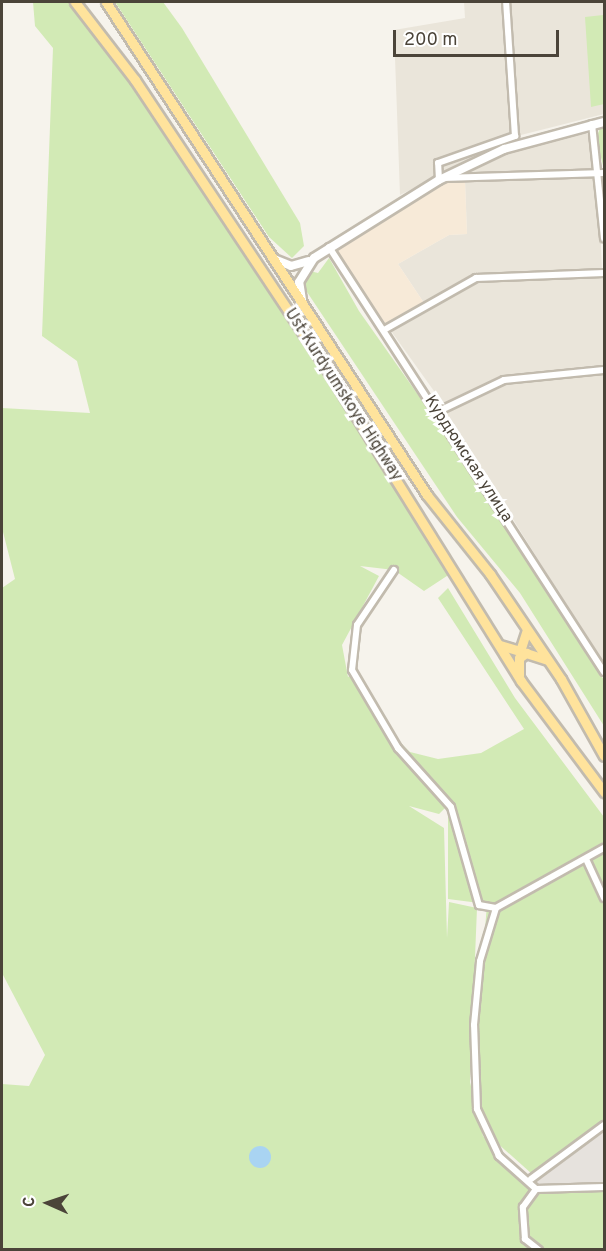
<!DOCTYPE html>
<html>
<head>
<meta charset="utf-8">
<style>
  body { margin:0 }
  #map { position:relative; width:606px; height:1251px; overflow:hidden; background:#f6f3ec; font-family:Overpass,sans-serif }
  div>[style] { position:absolute }
  .residential>* { inset:0; background:#eae5da }
  .commercial>* { inset:0; background:#f7ead8 }
  .industrial>* { inset:0; background:#e6e2dd }
  .green>* { inset:0; background:#d2eab5 }
  .water>* { inset:0; background:#a9d4f2 }
  .round { border-radius:50% }
  .roads { filter:drop-shadow(2px 0 #c2bbae) drop-shadow(-2px 0 #c2bbae) drop-shadow(0 2px #c2bbae) drop-shadow(0 -2px #c2bbae) }
  .minor>* { height:6px; margin:-3px; padding:0 3px; transform-origin:3px; border-radius:3px; background:#fff }
  .tertiary>* { height:8px; margin:-4px; padding:0 4px; transform-origin:4px; border-radius:4px; background:#fff }
  .primary>* { height:9px; margin:-4.5px; padding:0 4.5px; transform-origin:4.5px; border-radius:4.5px; background:#ffe39c }
  span { translate:-50% -50%; white-space:nowrap; text-align:center; line-height:1.15; -webkit-text-stroke:6px #fff; paint-order:stroke }
  .street-label { font-size:16px; color:#4b4439 }
  .frame { position:absolute; inset:0; border:3px solid #4b4439; pointer-events:none }
  .north { position:absolute; left:18px; top:1173px; width:60px; height:60px; -webkit-text-stroke:4px #fff; paint-order:stroke; rotate:273deg; font-size:16px; font-weight:700; line-height:24px; text-align:center; color:#4b4439 }
  .north::after { content:''; display:block; margin:auto; width:21px; height:27px; background:#4b4439; clip-path:polygon(50% 0,100% 100%,50% 72%,0 100%) }
  .scale { position:absolute; left:393px; top:30px; width:166px; height:27px; box-sizing:border-box; border:3px solid #4b4439; border-top:0; padding-left:8px; font-size:18px; line-height:21px; white-space:nowrap; color:#4b4439; -webkit-text-stroke:4px #fff; paint-order:stroke }
</style>
</head>
<body>
<div id="map">
  <div class="residential">
    <div style="clip-path:polygon(464px 2px,604px 2px,604px 114px,521px 135px,400px 195px,394px 30px,465px 18px)"></div>
    <div style="clip-path:polygon(582px 130px,590px 136px,596px 171px,454px 176px,513px 149px)"></div>
    <div style="clip-path:polygon(598px 177px,602px 270px,470px 276px,424px 303px,398px 264px,449px 235px,467px 234px,465px 181px)"></div>
    <div style="clip-path:polygon(604px 276px,604px 368px,502px 378px,444px 405px,391px 331px,477px 280px)"></div>
    <div style="clip-path:polygon(604px 372px,604px 665px,446px 412px,505px 381px)"></div>
  </div>
  <div class="commercial">
    <div style="clip-path:polygon(465px 181px,467px 234px,449px 235px,398px 264px,424px 303px,387px 326px,335px 249px,444px 182px)"></div>
  </div>
  <div class="industrial">
    <div style="clip-path:polygon(604px 1130px,604px 1186px,538px 1187px,535px 1181px)"></div>
  </div>
  <div class="green">
    <div style="clip-path:polygon(33px 2px,75px 2px,135px 80px,453px 572px,424px 591px,394px 570px,360px 566px,379px 576px,342px 645px,348px 677px,354px 672px,391px 734px,410px 752px,438px 759px,481px 753px,524px 729px,438px 598px,448px 588px,515px 698px,604px 817px,604px 1120px,532px 1174px,486px 1133px,473px 1082px,487px 904px,448px 899px,448px 805px,439px 814px,409px 806px,444px 828px,447px 938px,449px 902px,477px 908px,470px 1082px,483px 1136px,520px 1179px,552px 1191px,604px 1190px,604px 1249px,2px 1249px,2px 1084px,29px 1086px,45px 1055px,2px 973px,2px 588px,15px 579px,2px 528px,2px 408px,90px 413px,77px 361px,42px 336px,53px 48px,35px 26px)"></div>
    <div style="clip-path:polygon(115px 2px,163px 2px,182px 28px,300px 223px,304px 246px,292px 258px,269px 237px)"></div>
    <div style="clip-path:polygon(603px 15px,604px 104px,591px 107px,585px 17px)"></div>
    <div style="clip-path:polygon(604px 119px,604px 169px,596px 138px)"></div>
    <div style="clip-path:polygon(329px 258px,359px 311px,471px 470px,604px 680px,604px 726px,520px 593px,457px 517px,303px 286px,310px 271px,318px 273px)"></div>
  </div>
  <div class="water">
    <div class="round" style="left:249px;top:1146px;width:22px;height:22px"></div>
  </div>
  <div class="roads">
    <div class="minor">
      <div style="left:592px;top:124px;width:115px;rotate:84deg"></div>
      <div style="left:443px;top:178px;width:161px;rotate:-1.8deg"></div>
      <div style="left:439px;top:180px;width:17px;rotate:-93deg"></div>
      <div style="left:438px;top:163px;width:82px;rotate:-19.3deg"></div>
      <div style="left:515px;top:136px;width:134px;rotate:-93.8deg"></div>
      <div style="left:329px;top:247px;width:506px;rotate:57.09deg"></div>
      <div style="left:384px;top:330px;width:106px;rotate:-29.5deg"></div>
      <div style="left:476px;top:278px;width:128px;rotate:-2.2deg"></div>
      <div style="left:439px;top:411px;width:72px;rotate:-25.5deg"></div>
      <div style="left:504px;top:380px;width:100px;rotate:-5.7deg"></div>
      <div style="left:394px;top:570px;width:66px;rotate:123.9deg"></div>
      <div style="left:357px;top:625px;width:45px;rotate:96.3deg"></div>
      <div style="left:352px;top:670px;width:91px;rotate:59.5deg"></div>
      <div style="left:398px;top:748px;width:79px;rotate:48.1deg"></div>
      <div style="left:451px;top:807px;width:102px;rotate:74.1deg"></div>
      <div style="left:479px;top:905px;width:17px;rotate:10deg"></div>
      <div style="left:586px;top:859px;width:43px;rotate:65.2deg"></div>
      <div style="left:531px;top:1179px;width:91px;rotate:-36.5deg"></div>
      <div style="left:536px;top:1189px;width:50px;rotate:-138.3deg"></div>
      <div style="left:499px;top:1156px;width:52px;rotate:-115.1deg"></div>
      <div style="left:477px;top:1109px;width:84px;rotate:-92deg"></div>
      <div style="left:474px;top:1025px;width:64px;rotate:-84.6deg"></div>
      <div style="left:480px;top:961px;width:55px;rotate:-73.2deg"></div>
      <div style="left:496px;top:908px;width:124px;rotate:-29.1deg"></div>
      <div style="left:539px;top:1250px;width:18px;rotate:-142deg"></div>
      <div style="left:525px;top:1239px;width:32px;rotate:-94deg"></div>
      <div style="left:523px;top:1207px;width:22px;rotate:-54deg"></div>
      <div style="left:536px;top:1189px;width:68px;rotate:-1.7deg"></div>
    </div>
    <div class="tertiary">
      <div style="left:274px;top:259px;width:18px;rotate:22deg"></div>
      <div style="left:291px;top:266px;width:18px;rotate:-16deg"></div>
      <div style="left:302px;top:300px;width:18px;rotate:-99deg"></div>
      <div style="left:299px;top:282px;width:28px;rotate:-58deg"></div>
      <div style="left:314px;top:258px;width:147px;rotate:-32deg"></div>
      <div style="left:439px;top:180px;width:72px;rotate:-25.5deg"></div>
      <div style="left:504px;top:149px;width:104px;rotate:-15.1deg"></div>
    </div>
    <div class="primary">
      <div style="left:75px;top:2px;width:98px;rotate:52.4deg"></div>
      <div style="left:135px;top:80px;width:343px;rotate:56.4deg"></div>
      <div style="left:325px;top:366px;width:371px;rotate:58.1deg"></div>
      <div style="left:521px;top:681px;width:139px;rotate:53.2deg"></div>
      <div style="left:106px;top:2px;width:588px;rotate:56.93deg"></div>
      <div style="left:427px;top:495px;width:101px;rotate:51.4deg"></div>
      <div style="left:490px;top:574px;width:127px;rotate:55.9deg"></div>
      <div style="left:561px;top:679px;width:88px;rotate:60.8deg"></div>
      <div style="left:500px;top:645px;width:21px;rotate:17deg"></div>
      <div style="left:520px;top:651px;width:22px;rotate:-72deg"></div>
      <div style="left:519px;top:675px;width:17px;rotate:-90deg"></div>
      <div style="left:519px;top:658px;width:9px;rotate:-36deg"></div>
      <div style="left:526px;top:653px;width:22px;rotate:18deg"></div>
    </div>
  </div>
  <div class="street-label">
    <span style="left:343px;top:395px;rotate:57deg">Ust-Kurdyumskoye Highway</span>
    <span style="left:468px;top:459px;rotate:57deg">Курдюмская улица</span>
  </div>
  <div class="frame"></div>
  <div class="north">С</div>
  <div class="scale">200 m</div>
</div>
</body>
</html>
